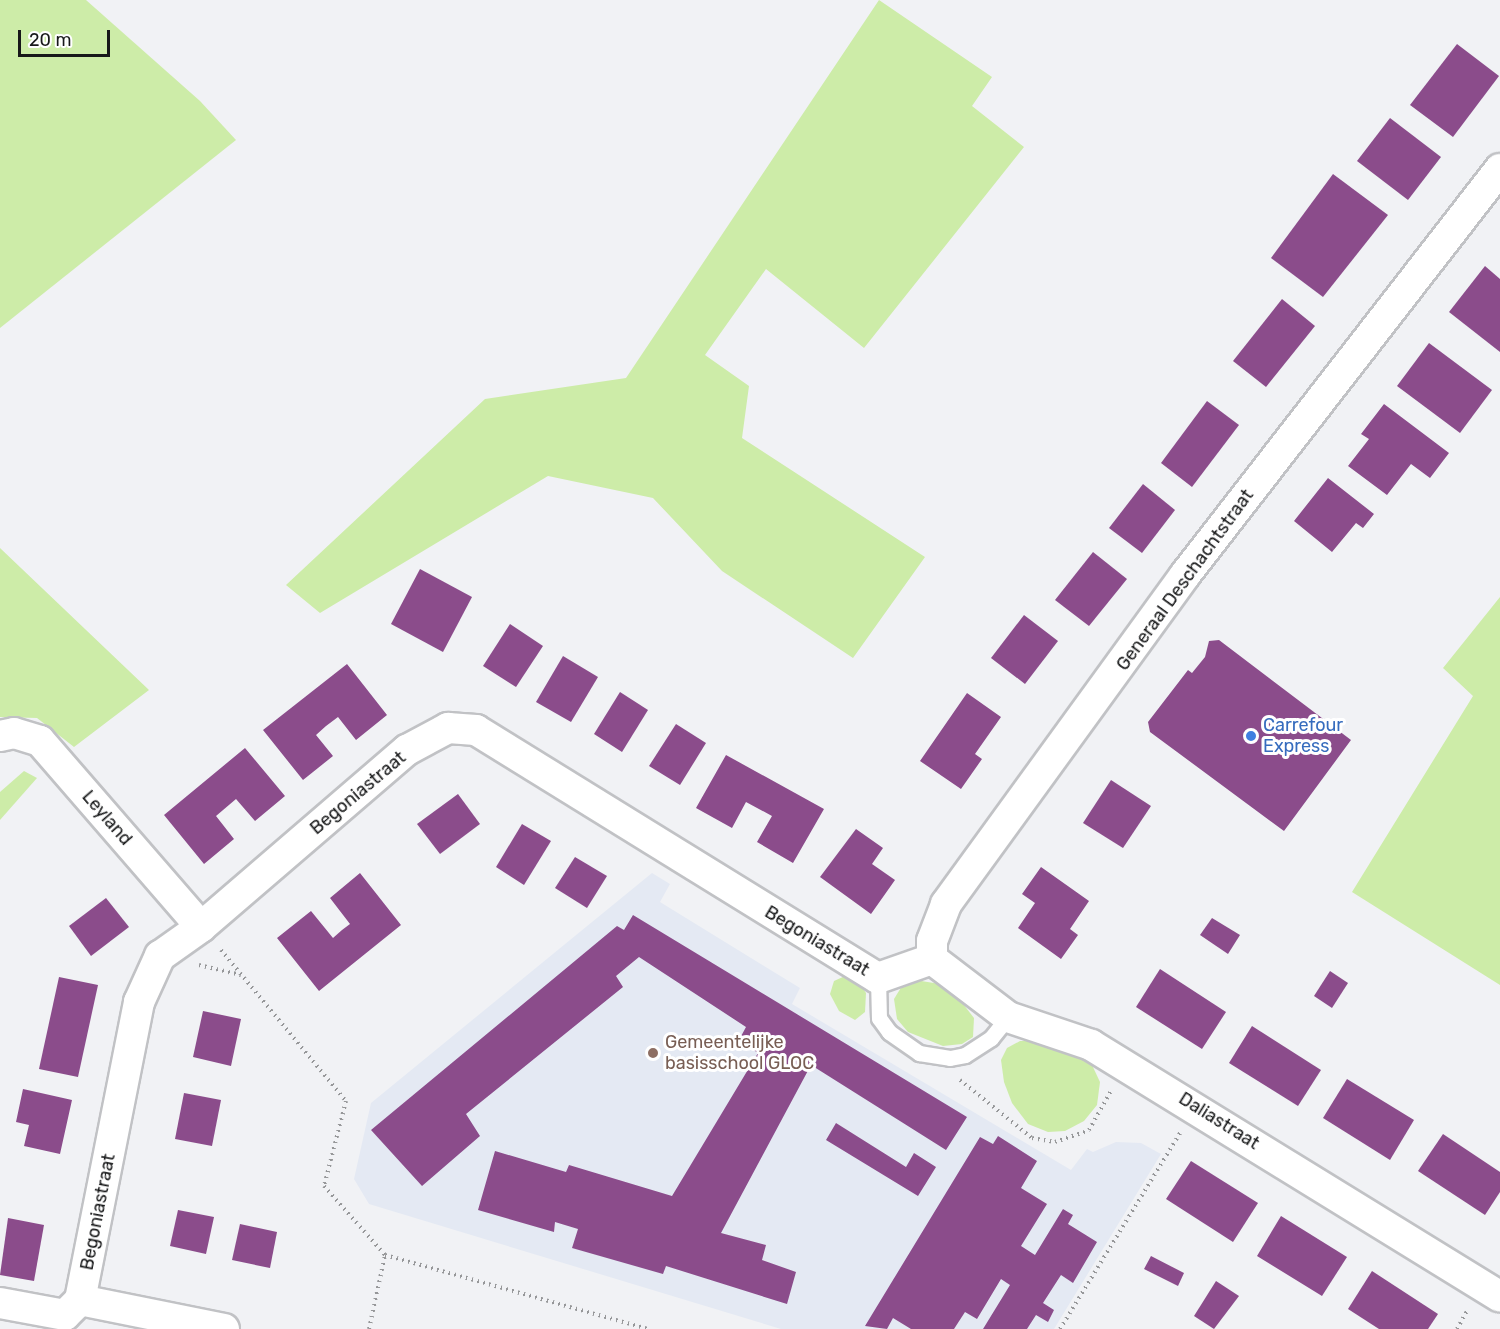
<!DOCTYPE html>
<html>
<head>
<meta charset="utf-8">
<style>
  body { margin:0 }
  #map { position:relative; width:1500px; height:1329px; overflow:hidden; background:#f1f2f5; font-family:Rubik,sans-serif }
  div>[style] { position:absolute }
  .built>* { inset:0; background:#e4e9f3 }
  .green>* { inset:0; background:#cdeca8 }
  .building>* { inset:0; background:#8b4c8b }
  .path>* { height:4px; margin-top:-2px; transform-origin:0; background:repeating-linear-gradient(90deg,#969799 0 1.5px,transparent 0 6px) }
  .roads { filter:drop-shadow(2px 0 #c1c2c5) drop-shadow(-2px 0 #c1c2c5) drop-shadow(0 2px #c1c2c5) drop-shadow(0 -2px #c1c2c5) }
  .lane>* { height:15px; margin:-7.5px; padding:0 7.5px; transform-origin:7.5px; border-radius:7.5px; background:#fff }
  .street>* { height:30px; margin:-15px; padding:0 15px; transform-origin:15px; border-radius:15px; background:#fff }
  .dots>* { width:16px; height:16px; translate:-50% -50%; box-sizing:border-box; border:3px solid #fff; border-radius:50% }
  span { translate:-50% -50%; white-space:nowrap; text-align:center; line-height:1.15; -webkit-text-stroke:6px #fff; paint-order:stroke }
  .street-label { font-size:18px; color:#171819 }
  .shop-label { font-size:18px; color:#366cbe }
  .left { translate:0 -50%; text-align:left }
  .education-label { font-size:18px; color:#785e54 }
  .scale { position:absolute; left:18px; top:30px; width:92px; height:27px; box-sizing:border-box; border:3px solid #171819; border-top:0; padding-left:8px; font-size:18px; line-height:21px; white-space:nowrap; color:#171819; -webkit-text-stroke:4px #fff; paint-order:stroke }
</style>
</head>
<body>
<div id="map">
  <div class="built">
    <div style="clip-path:polygon(652px 873px,670px 884px,660px 902px,800px 988px,792px 1004px,1071px 1170px,1087px 1149px,1093px 1152px,1116px 1142px,1141px 1143px,1161px 1154px,1054px 1329px,781px 1329px,369px 1204px,354px 1179px,371px 1103px)"></div>
  </div>
  <div class="green">
    <div style="clip-path:polygon(0 0,86px 0,200px 101px,236px 140px,0 328px)"></div>
    <div style="clip-path:polygon(879px 0,992px 77px,972px 106px,1024px 147px,864px 348px,766px 269px,705px 355px,749px 386px,742px 438px,925px 557px,853px 658px,722px 571px,653px 498px,548px 476px,320px 613px,286px 585px,485px 399px,626px 378px)"></div>
    <div style="clip-path:polygon(0 548px,149px 690px,74px 747px,37px 718px,0 717px)"></div>
    <div style="clip-path:polygon(1500px 597px,1500px 985px,1352px 892px,1473px 696px,1443px 668px)"></div>
    <div style="clip-path:polygon(24px 771px,37px 778px,0 820px,0 792px)"></div>
    <div style="clip-path:polygon(845px 976px,859px 983px,866px 993px,865px 1012px,855px 1020px,839px 1011px,830px 994px,834px 981px)"></div>
    <div style="clip-path:polygon(915px 980px,940px 984px,960px 1000px,974px 1018px,973px 1037px,962px 1044px,943px 1046px,908px 1032px,897px 1019px,894px 999px,902px 986px)"></div>
    <div style="clip-path:polygon(1037px 1041px,1081px 1056px,1092px 1065px,1100px 1082px,1097px 1105px,1084px 1121px,1065px 1131px,1048px 1132px,1028px 1124px,1012px 1103px,1004px 1082px,1001px 1060px,1007px 1048px,1020px 1041px)"></div>
  </div>
  <div class="building">
    <div style="clip-path:polygon(1457px 44px,1499px 76px,1453px 137px,1410px 105px)"></div>
    <div style="clip-path:polygon(1390px 118px,1441px 157px,1408px 200px,1357px 161px)"></div>
    <div style="clip-path:polygon(1333px 174px,1388px 215px,1323px 297px,1271px 258px)"></div>
    <div style="clip-path:polygon(1485px 266px,1500px 279px,1500px 352px,1449px 312px)"></div>
    <div style="clip-path:polygon(1282px 299px,1315px 326px,1266px 387px,1233px 361px)"></div>
    <div style="clip-path:polygon(1429px 343px,1492px 390px,1460px 433px,1397px 386px)"></div>
    <div style="clip-path:polygon(1207px 401px,1239px 425px,1192px 487px,1161px 463px)"></div>
    <div style="clip-path:polygon(1384px 404px,1449px 453px,1430px 478px,1411px 464px,1387px 495px,1348px 466px,1369px 439px,1361px 434px)"></div>
    <div style="clip-path:polygon(1328px 478px,1374px 514px,1363px 528px,1356px 523px,1332px 552px,1294px 521px)"></div>
    <div style="clip-path:polygon(1143px 484px,1175px 510px,1142px 553px,1109px 528px)"></div>
    <div style="clip-path:polygon(1093px 552px,1127px 579px,1089px 626px,1055px 600px)"></div>
    <div style="clip-path:polygon(420px 569px,472px 597px,443px 652px,391px 624px)"></div>
    <div style="clip-path:polygon(1024px 615px,1058px 641px,1025px 684px,991px 658px)"></div>
    <div style="clip-path:polygon(510px 624px,543px 646px,516px 687px,483px 666px)"></div>
    <div style="clip-path:polygon(1219px 640px,1351px 740px,1284px 831px,1150px 732px,1148px 722px,1188px 670px,1192px 673px,1205px 657px,1209px 641px)"></div>
    <div style="clip-path:polygon(563px 656px,598px 677px,571px 722px,536px 702px)"></div>
    <div style="clip-path:polygon(347px 664px,387px 715px,356px 740px,338px 717px,326px 726px,316px 735px,333px 756px,303px 780px,263px 730px)"></div>
    <div style="clip-path:polygon(620px 692px,648px 710px,622px 752px,594px 734px)"></div>
    <div style="clip-path:polygon(967px 693px,1001px 717px,975px 754px,982px 759px,961px 789px,920px 761px)"></div>
    <div style="clip-path:polygon(676px 724px,706px 743px,680px 785px,649px 766px)"></div>
    <div style="clip-path:polygon(245px 748px,285px 796px,255px 821px,236px 799px,216px 816px,234px 839px,204px 864px,164px 815px)"></div>
    <div style="clip-path:polygon(726px 755px,824px 809px,793px 863px,757px 842px,772px 816px,746px 802px,732px 828px,696px 808px)"></div>
    <div style="clip-path:polygon(1111px 780px,1151px 806px,1123px 848px,1083px 823px)"></div>
    <div style="clip-path:polygon(458px 794px,480px 824px,440px 854px,417px 824px)"></div>
    <div style="clip-path:polygon(522px 824px,551px 841px,524px 885px,496px 867px)"></div>
    <div style="clip-path:polygon(856px 829px,883px 848px,872px 864px,895px 880px,871px 914px,820px 877px)"></div>
    <div style="clip-path:polygon(575px 857px,607px 876px,587px 908px,555px 888px)"></div>
    <div style="clip-path:polygon(1041px 867px,1089px 901px,1070px 929px,1078px 935px,1061px 959px,1018px 928px,1035px 903px,1022px 894px)"></div>
    <div style="clip-path:polygon(360px 873px,401px 925px,319px 991px,277px 938px,311px 911px,333px 938px,342px 930px,350px 924px,330px 898px)"></div>
    <div style="clip-path:polygon(106px 898px,129px 927px,91px 956px,69px 926px)"></div>
    <div style="clip-path:polygon(633px 915px,967px 1117px,946px 1150px,811px 1065px,721px 1233px,766px 1245px,762px 1260px,796px 1272px,787px 1304px,666px 1266px,663px 1274px,572px 1248px,578px 1229px,555px 1222px,554px 1232px,478px 1210px,495px 1151px,566px 1172px,569px 1165px,672px 1196px,758px 1053px,739px 1040px,746px 1027px,639px 957px,616px 976px,623px 987px,466px 1114px,480px 1136px,422px 1186px,371px 1130px,617px 926px,624px 930px)"></div>
    <div style="clip-path:polygon(1212px 918px,1240px 935px,1228px 954px,1200px 935px)"></div>
    <div style="clip-path:polygon(1160px 969px,1226px 1012px,1202px 1049px,1136px 1007px)"></div>
    <div style="clip-path:polygon(1330px 971px,1348px 983px,1332px 1008px,1314px 996px)"></div>
    <div style="clip-path:polygon(59px 977px,98px 985px,78px 1077px,39px 1069px)"></div>
    <div style="clip-path:polygon(203px 1011px,241px 1019px,231px 1066px,193px 1057px)"></div>
    <div style="clip-path:polygon(1252px 1026px,1321px 1070px,1298px 1106px,1229px 1063px)"></div>
    <div style="clip-path:polygon(1347px 1079px,1414px 1120px,1390px 1160px,1323px 1118px)"></div>
    <div style="clip-path:polygon(23px 1089px,72px 1100px,60px 1154px,24px 1146px,29px 1125px,16px 1122px)"></div>
    <div style="clip-path:polygon(184px 1093px,221px 1100px,212px 1146px,175px 1139px)"></div>
    <div style="clip-path:polygon(836px 1123px,906px 1167px,914px 1153px,936px 1167px,918px 1196px,826px 1140px)"></div>
    <div style="clip-path:polygon(1443px 1134px,1500px 1172px,1500px 1192px,1485px 1215px,1418px 1171px)"></div>
    <div style="clip-path:polygon(998px 1136px,1037px 1161px,1021px 1188px,1047px 1204px,1021px 1246px,1035px 1255px,1063px 1209px,1073px 1215px,1068px 1224px,1097px 1242px,1073px 1283px,1061px 1275px,1043px 1303px,1054px 1310px,1048px 1322px,1036px 1315px,1027px 1329px,983px 1329px,1010px 1285px,1001px 1279px,977px 1319px,965px 1312px,954px 1329px,911px 1329px,893px 1318px,887px 1329px,865px 1326px,980px 1137px,993px 1144px)"></div>
    <div style="clip-path:polygon(1191px 1161px,1258px 1203px,1233px 1242px,1166px 1199px)"></div>
    <div style="clip-path:polygon(178px 1210px,214px 1217px,206px 1254px,170px 1246px)"></div>
    <div style="clip-path:polygon(1281px 1216px,1347px 1257px,1322px 1296px,1257px 1256px)"></div>
    <div style="clip-path:polygon(8px 1218px,44px 1225px,34px 1281px,0 1275px)"></div>
    <div style="clip-path:polygon(240px 1224px,277px 1232px,270px 1268px,232px 1260px)"></div>
    <div style="clip-path:polygon(1151px 1256px,1184px 1273px,1178px 1286px,1144px 1269px)"></div>
    <div style="clip-path:polygon(1372px 1271px,1438px 1314px,1428px 1329px,1379px 1329px,1348px 1309px)"></div>
    <div style="clip-path:polygon(1216px 1281px,1239px 1296px,1214px 1329px,1194px 1316px)"></div>
  </div>
  <div class="path">
    <div style="left:221px;top:950px;width:196px;rotate:50.4deg"></div>
    <div style="left:346px;top:1101px;width:88px;rotate:104.5deg"></div>
    <div style="left:324px;top:1186px;width:92px;rotate:48.5deg"></div>
    <div style="left:199px;top:965px;width:43px;rotate:13.4deg"></div>
    <div style="left:960px;top:1080px;width:92px;rotate:38.9deg"></div>
    <div style="left:1032px;top:1138px;width:23px;rotate:10deg"></div>
    <div style="left:1055px;top:1142px;width:36px;rotate:-19deg"></div>
    <div style="left:1089px;top:1130px;width:45px;rotate:-60.6deg"></div>
    <div style="left:369px;top:1329px;width:76px;rotate:-77.8deg"></div>
    <div style="left:385px;top:1255px;width:273px;rotate:15.7deg"></div>
    <div style="left:1060px;top:1329px;width:230px;rotate:-58.5deg"></div>
    <div style="left:1457px;top:1329px;width:21px;rotate:-61deg"></div>
  </div>
  <div class="roads">
    <div class="lane">
      <div style="left:878px;top:978px;width:40px;rotate:88.6deg"></div>
      <div style="left:879px;top:1018px;width:17px;rotate:54deg"></div>
      <div style="left:889px;top:1032px;width:37px;rotate:35deg"></div>
      <div style="left:919px;top:1053px;width:31px;rotate:9deg"></div>
      <div style="left:950px;top:1058px;width:15px;rotate:-11deg"></div>
      <div style="left:965px;top:1055px;width:31px;rotate:-33deg"></div>
      <div style="left:991px;top:1038px;width:27px;rotate:-51deg"></div>
    </div>
    <div class="street">
      <div style="left:0;top:736px;width:14px;rotate:-12deg"></div>
      <div style="left:14px;top:733px;width:27px;rotate:17deg"></div>
      <div style="left:40px;top:741px;width:246px;rotate:49.1deg"></div>
      <div style="left:932px;top:959px;width:18px;rotate:-90deg"></div>
      <div style="left:932px;top:941px;width:40px;rotate:-69deg"></div>
      <div style="left:946px;top:904px;width:407px;rotate:-54deg"></div>
      <div style="left:1185px;top:575px;width:514px;rotate:-52.19deg"></div>
      <div style="left:932px;top:959px;width:96px;rotate:37.3deg"></div>
      <div style="left:1008px;top:1017px;width:88px;rotate:18.6deg"></div>
      <div style="left:1091px;top:1045px;width:480px;rotate:31.6deg"></div>
      <div style="left:0;top:1303px;width:66px;rotate:10.5deg"></div>
      <div style="left:65px;top:1315px;width:21px;rotate:-45deg"></div>
      <div style="left:224px;top:1329px;width:147px;rotate:-168.6deg"></div>
      <div style="left:80px;top:1300px;width:304px;rotate:-78.8deg"></div>
      <div style="left:139px;top:1002px;width:51px;rotate:-65.5deg"></div>
      <div style="left:160px;top:956px;width:50px;rotate:-35.3deg"></div>
      <div style="left:201px;top:927px;width:272px;rotate:-40.7deg"></div>
      <div style="left:407px;top:750px;width:47px;rotate:-28.2deg"></div>
      <div style="left:448px;top:728px;width:28px;rotate:4deg"></div>
      <div style="left:476px;top:730px;width:472px;rotate:31.7deg"></div>
      <div style="left:878px;top:978px;width:57px;rotate:-19.4deg"></div>
    </div>
  </div>
  <div class="dots">
    <div style="left:1251px;top:736px;background:#3f7fe0"></div>
    <div style="left:653px;top:1053px;background:#8d6e63"></div>
  </div>
  <div class="street-label">
    <span style="left:1185px;top:580px;rotate:-54deg">Generaal Deschachtstraat</span>
    <span style="left:358px;top:793px;rotate:-40deg">Begoniastraat</span>
    <span style="left:107px;top:818px;rotate:49deg">Leyland</span>
    <span style="left:817px;top:941px;rotate:31deg">Begoniastraat</span>
    <span style="left:1219px;top:1121px;rotate:32deg">Daliastraat</span>
    <span style="left:98px;top:1212px;rotate:-79deg">Begoniastraat</span>
  </div>
  <div class="shop-label">
    <span class="left" style="left:1263px;top:736px">Carrefour<br>Express</span>
  </div>
  <div class="education-label">
    <span class="left" style="left:665px;top:1053px">Gemeentelijke<br>basisschool GLOC</span>
  </div>
  <div class="scale">20 m</div>
</div>
</body>
</html>
